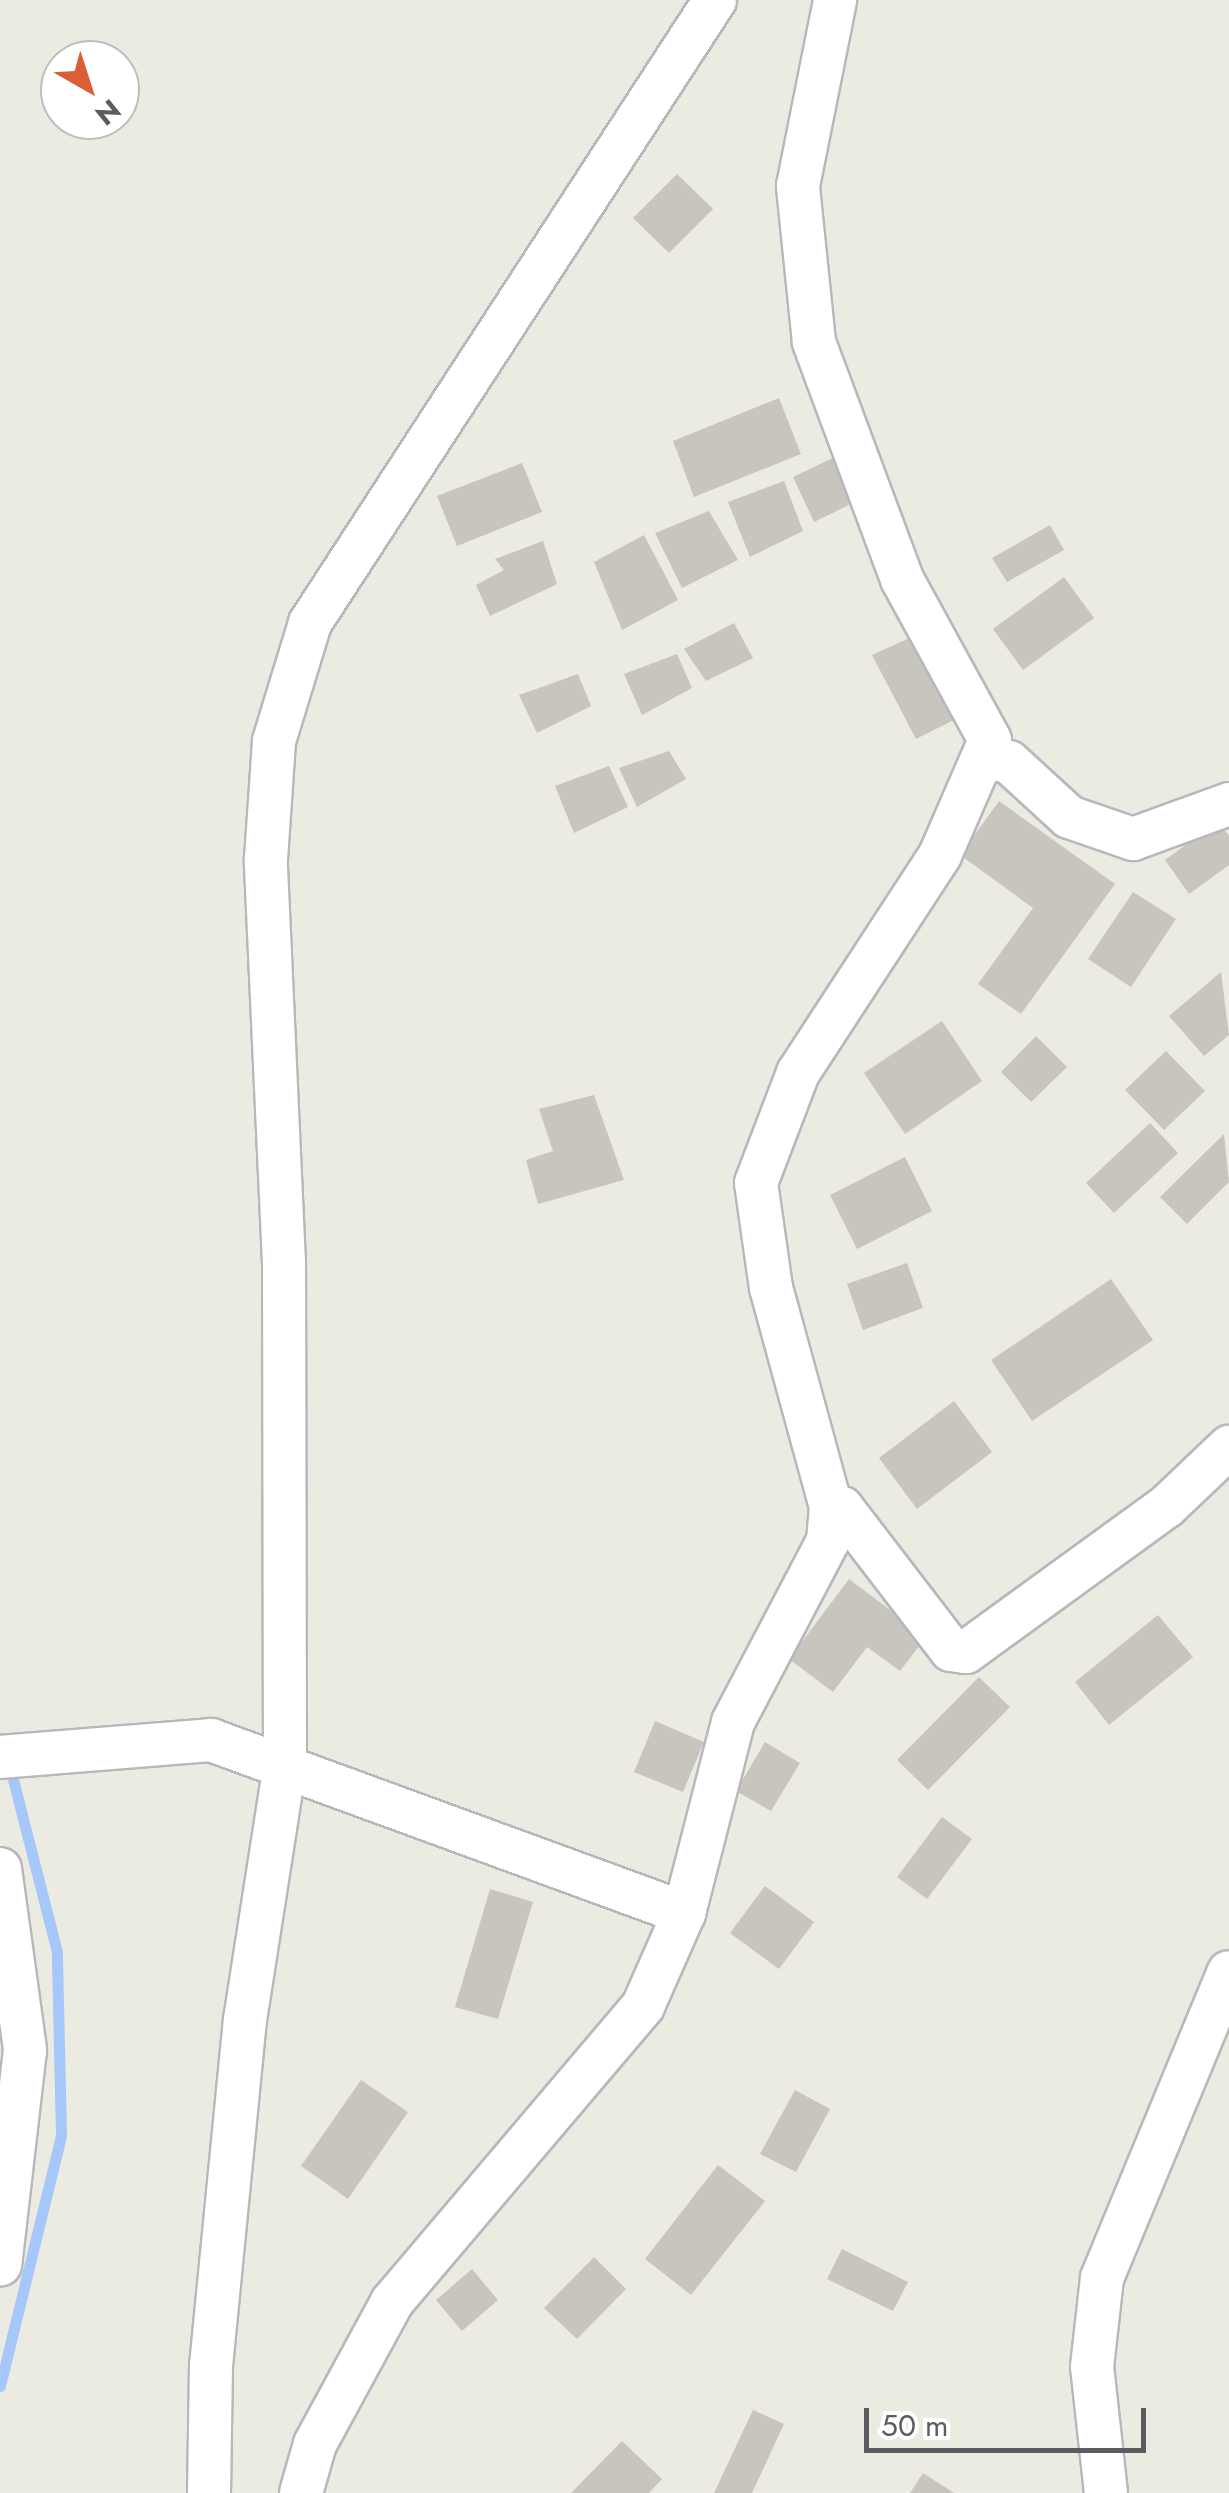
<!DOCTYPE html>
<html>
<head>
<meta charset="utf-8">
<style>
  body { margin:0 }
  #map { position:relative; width:1229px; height:2493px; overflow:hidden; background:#ecebe2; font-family:Jost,sans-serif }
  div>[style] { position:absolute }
  .stream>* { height:11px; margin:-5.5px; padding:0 5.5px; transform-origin:5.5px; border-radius:5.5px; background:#a5c7f9 }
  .building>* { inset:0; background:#c7c5be }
  .roads { filter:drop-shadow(2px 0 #b7b8bd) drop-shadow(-2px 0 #b7b8bd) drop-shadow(0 2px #b7b8bd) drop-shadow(0 -2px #b7b8bd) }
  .minor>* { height:42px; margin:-21px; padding:0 21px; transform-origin:21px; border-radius:21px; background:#fff }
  span { translate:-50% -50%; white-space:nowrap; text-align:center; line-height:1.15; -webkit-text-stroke:9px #fff; paint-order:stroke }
  .north { position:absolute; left:40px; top:40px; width:100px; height:100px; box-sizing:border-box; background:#fff; border:2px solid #bdbec0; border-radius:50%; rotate:141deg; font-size:28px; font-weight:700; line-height:40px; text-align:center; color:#5a5c61 }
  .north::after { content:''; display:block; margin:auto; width:35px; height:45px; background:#dc5e37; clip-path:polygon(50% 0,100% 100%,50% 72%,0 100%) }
  .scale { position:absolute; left:864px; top:2408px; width:282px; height:45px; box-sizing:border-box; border:5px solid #5a5c61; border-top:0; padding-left:12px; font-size:30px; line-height:35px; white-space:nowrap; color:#5a5c61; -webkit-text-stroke:8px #fff; paint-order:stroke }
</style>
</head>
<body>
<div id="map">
  <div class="stream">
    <div style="left:0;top:2386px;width:258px;rotate:-76.3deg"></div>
    <div style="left:61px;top:2135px;width:183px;rotate:-91.3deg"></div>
    <div style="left:57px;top:1952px;width:191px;rotate:-104.3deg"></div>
  </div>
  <div class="building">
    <div style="clip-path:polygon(677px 174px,713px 209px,669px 253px,633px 218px)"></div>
    <div style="clip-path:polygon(779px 398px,801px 454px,694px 497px,673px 441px)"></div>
    <div style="clip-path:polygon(837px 456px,859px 500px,814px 522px,793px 477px)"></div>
    <div style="clip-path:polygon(522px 463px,542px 512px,457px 546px,437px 496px)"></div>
    <div style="clip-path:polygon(784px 481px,803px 531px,750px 557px,728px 502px)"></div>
    <div style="clip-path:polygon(709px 511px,738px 560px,682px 588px,655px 533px)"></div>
    <div style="clip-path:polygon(1050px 525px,1064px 550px,1007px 582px,992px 558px)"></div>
    <div style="clip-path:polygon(644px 535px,678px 600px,622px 630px,594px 562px)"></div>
    <div style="clip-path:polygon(543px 541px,557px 584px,490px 616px,476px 585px,504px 570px,495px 559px)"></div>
    <div style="clip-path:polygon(1064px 577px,1094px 618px,1023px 670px,993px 629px)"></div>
    <div style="clip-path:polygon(734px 623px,753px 658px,706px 681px,684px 649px)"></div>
    <div style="clip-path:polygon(916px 635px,958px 718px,916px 739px,872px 655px)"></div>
    <div style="clip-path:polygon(677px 654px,692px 688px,642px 715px,624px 674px)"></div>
    <div style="clip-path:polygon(578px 674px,591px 706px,537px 733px,519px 695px)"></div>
    <div style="clip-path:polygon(669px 751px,686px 779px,637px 807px,619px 768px)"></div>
    <div style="clip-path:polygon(609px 766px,628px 807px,574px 833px,555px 786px)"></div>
    <div style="clip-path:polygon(999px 801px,1115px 884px,1021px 1014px,978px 984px,1033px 908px,960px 855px)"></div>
    <div style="clip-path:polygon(1218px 821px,1229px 836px,1229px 865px,1189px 894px,1165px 860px)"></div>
    <div style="clip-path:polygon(1133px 892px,1176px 919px,1131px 987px,1088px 959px)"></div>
    <div style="clip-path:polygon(1221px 972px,1229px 1035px,1204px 1056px,1169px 1016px)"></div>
    <div style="clip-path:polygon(942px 1021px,982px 1081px,905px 1134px,864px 1073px)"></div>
    <div style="clip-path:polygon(1036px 1036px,1067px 1067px,1031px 1102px,1001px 1072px)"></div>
    <div style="clip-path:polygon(1166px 1051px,1205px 1091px,1164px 1130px,1125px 1090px)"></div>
    <div style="clip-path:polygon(594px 1095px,624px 1180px,538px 1204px,526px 1160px,553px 1151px,539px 1109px)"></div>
    <div style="clip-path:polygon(1150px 1123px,1178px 1153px,1114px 1213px,1086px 1183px)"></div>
    <div style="clip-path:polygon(1224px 1134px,1229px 1182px,1187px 1224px,1160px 1197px)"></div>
    <div style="clip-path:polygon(905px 1157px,932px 1211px,857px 1249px,830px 1195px)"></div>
    <div style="clip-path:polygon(907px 1263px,923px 1308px,863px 1330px,847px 1284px)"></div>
    <div style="clip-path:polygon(1111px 1279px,1153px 1340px,1032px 1421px,991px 1360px)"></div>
    <div style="clip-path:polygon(954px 1401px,992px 1452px,917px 1509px,879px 1458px)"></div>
    <div style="clip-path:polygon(849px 1579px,926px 1637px,900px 1671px,867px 1647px,833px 1692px,789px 1659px)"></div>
    <div style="clip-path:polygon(1158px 1615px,1193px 1657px,1109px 1725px,1075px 1682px)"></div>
    <div style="clip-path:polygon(979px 1677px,1010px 1707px,928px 1790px,897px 1760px)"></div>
    <div style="clip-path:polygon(655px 1721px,704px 1742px,683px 1792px,634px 1772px)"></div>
    <div style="clip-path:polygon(765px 1742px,800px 1763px,771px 1811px,736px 1791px)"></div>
    <div style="clip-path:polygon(942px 1817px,972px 1839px,927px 1899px,897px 1877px)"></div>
    <div style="clip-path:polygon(765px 1886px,814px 1922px,779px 1969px,730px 1933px)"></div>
    <div style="clip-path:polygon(490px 1889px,533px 1902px,498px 2019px,455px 2007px)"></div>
    <div style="clip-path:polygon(361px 2080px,408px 2112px,348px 2199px,301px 2166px)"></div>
    <div style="clip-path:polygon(795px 2090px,830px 2109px,796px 2172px,760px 2154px)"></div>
    <div style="clip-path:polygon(718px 2165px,765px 2201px,691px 2295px,645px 2259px)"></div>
    <div style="clip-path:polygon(842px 2249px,908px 2282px,893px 2311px,827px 2279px)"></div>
    <div style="clip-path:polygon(594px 2257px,626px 2289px,577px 2339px,544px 2308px)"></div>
    <div style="clip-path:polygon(472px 2269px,498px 2300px,462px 2331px,436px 2300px)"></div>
    <div style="clip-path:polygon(753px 2410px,784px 2424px,752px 2493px,714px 2493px)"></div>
    <div style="clip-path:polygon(622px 2441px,662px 2479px,649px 2493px,571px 2493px)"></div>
    <div style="clip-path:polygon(923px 2473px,954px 2493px,910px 2493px)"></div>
  </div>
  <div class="roads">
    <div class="minor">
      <div style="left:990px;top:758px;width:19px;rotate:12deg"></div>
      <div style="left:1009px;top:762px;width:81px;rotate:42.5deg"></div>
      <div style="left:1069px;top:817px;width:68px;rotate:19deg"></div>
      <div style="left:1133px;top:839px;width:102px;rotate:-20deg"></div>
      <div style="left:831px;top:1507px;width:11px;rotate:5deg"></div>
      <div style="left:842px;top:1508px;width:179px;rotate:52.5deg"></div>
      <div style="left:951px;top:1650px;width:15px;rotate:8deg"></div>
      <div style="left:966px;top:1652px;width:248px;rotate:-36deg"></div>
      <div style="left:1167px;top:1506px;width:86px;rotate:-43.6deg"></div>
      <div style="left:0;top:1757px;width:212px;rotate:-4.6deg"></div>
      <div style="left:211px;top:1740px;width:504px;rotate:20.09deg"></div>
      <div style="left:0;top:1869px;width:183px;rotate:82.1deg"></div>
      <div style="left:25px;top:2050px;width:216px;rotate:96.6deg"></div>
      <div style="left:209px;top:2493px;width:127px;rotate:-89.1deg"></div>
      <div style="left:211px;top:2366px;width:348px;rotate:-84.4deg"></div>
      <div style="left:245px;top:2020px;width:257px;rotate:-81.1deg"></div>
      <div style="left:285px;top:1766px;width:503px;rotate:-90.11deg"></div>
      <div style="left:284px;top:1263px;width:404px;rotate:-92.6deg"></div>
      <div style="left:266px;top:859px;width:118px;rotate:-86.1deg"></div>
      <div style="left:274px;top:741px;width:123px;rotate:-73deg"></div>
      <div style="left:310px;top:623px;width:743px;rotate:-56.97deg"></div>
      <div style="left:301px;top:2493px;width:51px;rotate:-74.1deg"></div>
      <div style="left:315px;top:2444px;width:162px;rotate:-61.5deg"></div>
      <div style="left:392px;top:2302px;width:388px;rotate:-49.7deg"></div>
      <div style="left:643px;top:2006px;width:102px;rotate:-66.2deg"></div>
      <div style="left:684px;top:1913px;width:197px;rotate:-75.6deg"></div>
      <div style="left:733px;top:1722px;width:204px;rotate:-62.3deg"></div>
      <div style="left:828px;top:1541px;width:34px;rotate:-85deg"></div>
      <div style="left:831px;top:1507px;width:227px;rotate:-105.3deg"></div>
      <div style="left:771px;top:1288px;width:106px;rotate:-98.1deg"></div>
      <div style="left:756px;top:1183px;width:118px;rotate:-69.1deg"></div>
      <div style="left:798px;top:1073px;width:260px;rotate:-56.9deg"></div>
      <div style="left:940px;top:855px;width:125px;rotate:-66.5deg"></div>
      <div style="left:990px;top:740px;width:183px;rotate:-118.7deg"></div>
      <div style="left:902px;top:579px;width:253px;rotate:-110.4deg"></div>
      <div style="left:814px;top:342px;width:157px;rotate:-95.9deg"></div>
      <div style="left:798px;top:186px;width:190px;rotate:-78.7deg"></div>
      <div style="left:1106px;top:2493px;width:127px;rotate:-96.3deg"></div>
      <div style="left:1092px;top:2367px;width:90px;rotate:-83.6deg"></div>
      <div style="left:1102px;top:2278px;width:331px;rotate:-67.5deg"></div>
    </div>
  </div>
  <div class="north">N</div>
  <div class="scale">50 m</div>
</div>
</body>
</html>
